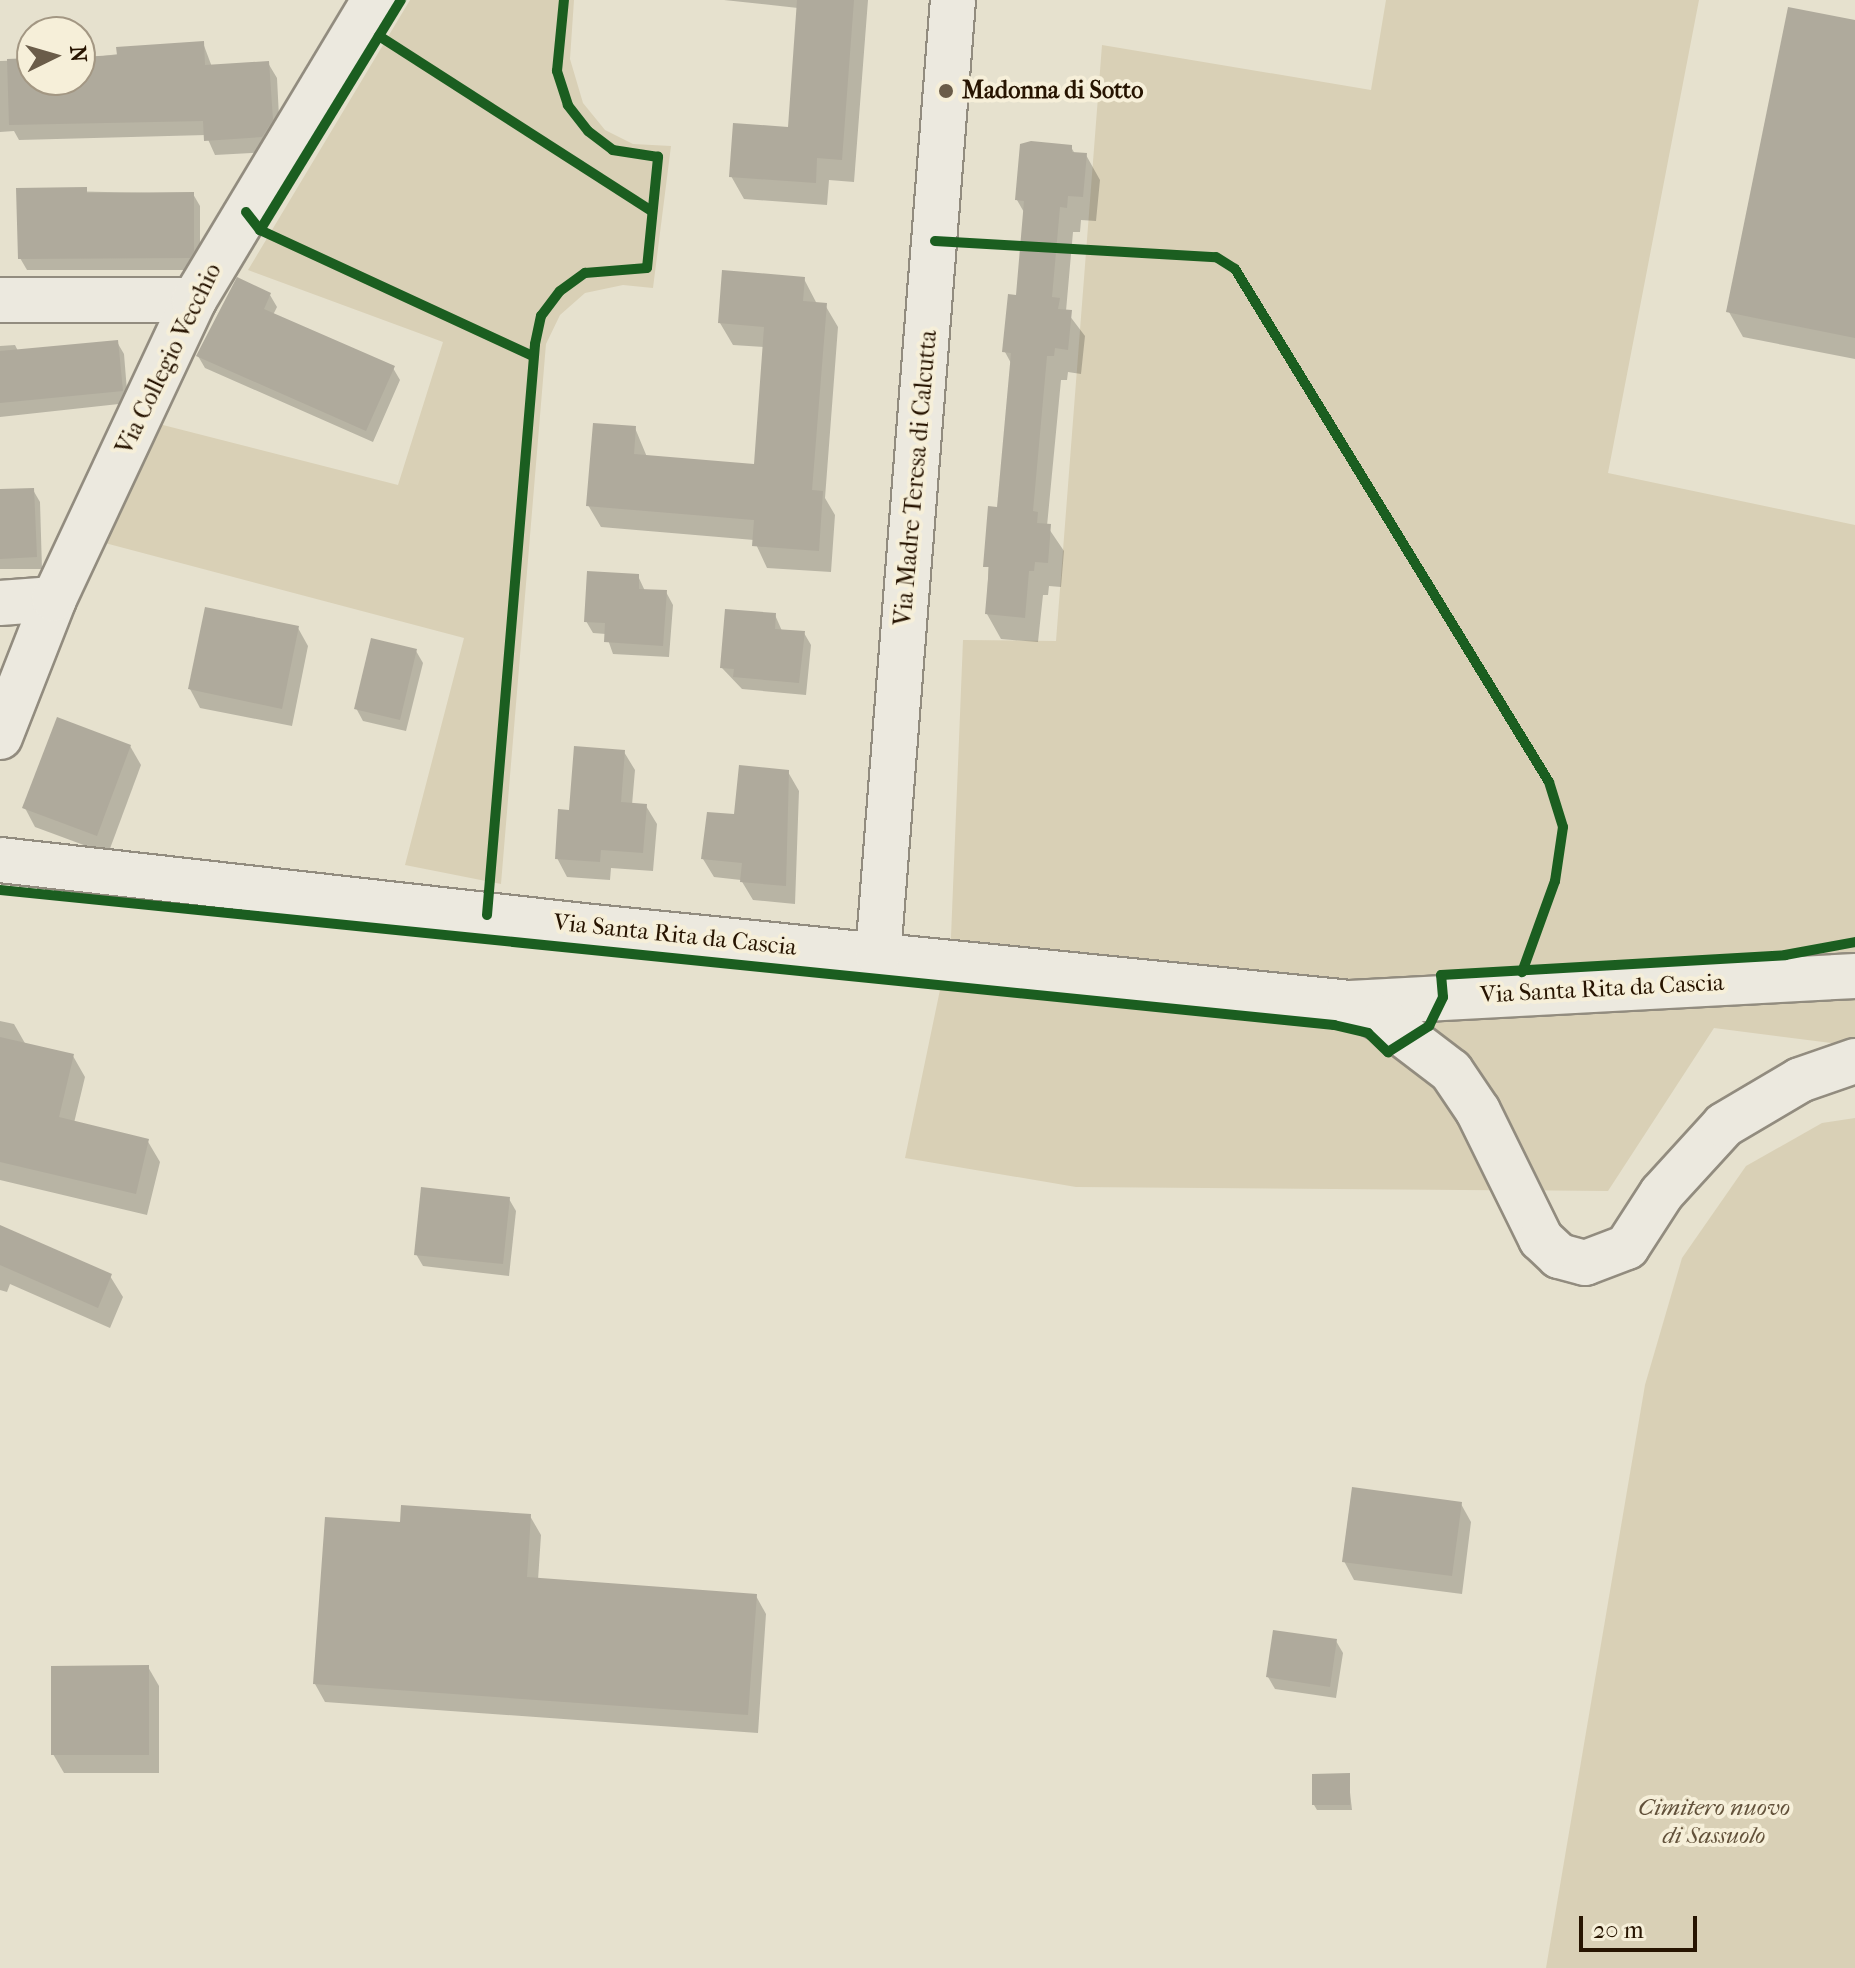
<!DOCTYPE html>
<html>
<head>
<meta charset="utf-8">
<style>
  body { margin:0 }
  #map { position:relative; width:1855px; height:1968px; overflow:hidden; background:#e6e1ce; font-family:"IM FELL French Canon",serif }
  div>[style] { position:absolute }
  .green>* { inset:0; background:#d9d0b6 }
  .shadow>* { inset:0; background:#0003 }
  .building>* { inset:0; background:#afaa9c }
  .roads { filter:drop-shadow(2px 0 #928c7f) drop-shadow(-2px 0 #928c7f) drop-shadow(0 2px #928c7f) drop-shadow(0 -2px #928c7f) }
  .minor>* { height:44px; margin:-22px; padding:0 22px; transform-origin:22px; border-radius:22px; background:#ece9df }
  .cycleway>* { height:10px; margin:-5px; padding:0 5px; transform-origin:5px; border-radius:5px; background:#1b5e20 }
  .dots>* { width:22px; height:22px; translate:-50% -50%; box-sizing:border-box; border:4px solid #f6efd9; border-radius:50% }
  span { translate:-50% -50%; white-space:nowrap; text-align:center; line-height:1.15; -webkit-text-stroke:8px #f6efd9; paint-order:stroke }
  .poi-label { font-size:24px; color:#271401; font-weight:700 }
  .left { translate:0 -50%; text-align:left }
  .street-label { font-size:24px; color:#271401 }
  .park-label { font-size:24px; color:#62513a; font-style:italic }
  .north { position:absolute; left:16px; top:16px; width:80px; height:80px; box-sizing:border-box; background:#f6efd9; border:2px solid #a39783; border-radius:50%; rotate:85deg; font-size:22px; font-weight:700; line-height:32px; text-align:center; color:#271401 }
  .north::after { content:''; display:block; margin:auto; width:28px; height:36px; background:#6a5c49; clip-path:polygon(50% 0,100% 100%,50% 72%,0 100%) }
  .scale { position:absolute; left:1579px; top:1916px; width:118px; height:36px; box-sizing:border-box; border:4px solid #271401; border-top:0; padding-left:10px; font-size:24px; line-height:28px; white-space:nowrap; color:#271401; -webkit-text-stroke:6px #f6efd9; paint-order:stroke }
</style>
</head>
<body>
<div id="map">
  <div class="green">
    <div style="clip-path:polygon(410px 0,574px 0,570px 59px,583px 103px,605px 130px,633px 144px,671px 146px,653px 288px,623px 285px,585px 293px,560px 315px,546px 344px,501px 884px,405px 865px,464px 638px,105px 543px,159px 424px,398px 485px,443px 342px,248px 270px)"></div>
    <div style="clip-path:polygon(1386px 0,1699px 0,1608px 473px,1855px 525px,1855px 1046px,1714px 1028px,1608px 1191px,1076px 1187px,905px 1158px,951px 937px,963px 640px,1056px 641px,1102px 45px,1371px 90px)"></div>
    <div style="clip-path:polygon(1855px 1118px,1855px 1968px,1546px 1968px,1645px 1385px,1682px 1258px,1746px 1166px,1822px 1123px)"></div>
  </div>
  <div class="shadow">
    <div style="clip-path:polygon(724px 0,868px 0,854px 182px,829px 180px,827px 205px,744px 199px,731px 176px,789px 129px,798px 8px)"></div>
    <div style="clip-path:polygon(1855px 22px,1855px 359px,1743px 337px,1729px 312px)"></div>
    <div style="clip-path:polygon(203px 43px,212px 67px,268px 63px,277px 78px,280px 136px,271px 152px,215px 155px,206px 135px,19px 140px,14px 131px,0 132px,0 61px,32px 60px,32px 80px,80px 80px,80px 59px)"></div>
    <div style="clip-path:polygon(1071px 147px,1075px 154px,1086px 155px,1100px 180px,1096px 221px,1081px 220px,1080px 232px,1073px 232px,1066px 311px,1085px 336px,1081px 374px,1068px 372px,1067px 380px,1061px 380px,1047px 526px,1064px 551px,1061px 587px,1049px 586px,1048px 595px,1043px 595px,1038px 642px,1001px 639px,987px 614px,990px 509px,999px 509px,1012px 365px,1005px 352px,1018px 297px,1025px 214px,1017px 200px)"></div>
    <div style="clip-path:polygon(18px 190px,193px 194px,200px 206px,200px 264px,197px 270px,27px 270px,20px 258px)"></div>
    <div style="clip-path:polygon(804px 279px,817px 304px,825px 305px,838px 327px,825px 498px,835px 515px,831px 572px,767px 568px,754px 540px,601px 527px,588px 505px,635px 428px,647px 457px,756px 466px,765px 347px,733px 345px,720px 323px)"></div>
    <div style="clip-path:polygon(270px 295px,277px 307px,273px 315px,393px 368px,400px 380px,373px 442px,205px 368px,198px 356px)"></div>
    <div style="clip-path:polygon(117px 342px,124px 354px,128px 403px,0 417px,0 346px,15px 345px,18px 351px)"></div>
    <div style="clip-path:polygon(33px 490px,40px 502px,42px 569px,0 569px,0 491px)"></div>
    <div style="clip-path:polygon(638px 576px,645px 591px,666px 592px,673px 605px,669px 657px,613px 654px,606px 634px,593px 633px,586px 621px)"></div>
    <div style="clip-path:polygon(775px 615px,782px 631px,804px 633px,811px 645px,806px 695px,742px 689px,722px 668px)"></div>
    <div style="clip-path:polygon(298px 628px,308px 646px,292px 726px,200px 708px,190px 689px)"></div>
    <div style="clip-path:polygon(416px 651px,423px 663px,406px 731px,363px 721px,356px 708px)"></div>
    <div style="clip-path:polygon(130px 746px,141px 765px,108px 854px,35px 827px,25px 808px)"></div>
    <div style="clip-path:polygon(624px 752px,635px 770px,632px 805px,646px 806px,657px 824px,653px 871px,611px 868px,610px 880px,567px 877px,557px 858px,571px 812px)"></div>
    <div style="clip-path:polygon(788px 772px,799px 791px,795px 904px,753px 900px,741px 880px,714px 877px,703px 859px,736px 817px)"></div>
    <div style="clip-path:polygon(0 1021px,14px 1024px,26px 1045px,73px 1056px,85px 1077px,74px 1123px,147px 1140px,160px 1162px,147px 1215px,0 1180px)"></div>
    <div style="clip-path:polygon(509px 1199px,516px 1211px,509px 1276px,423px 1266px,416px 1254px)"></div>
    <div style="clip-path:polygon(0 1228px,110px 1276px,123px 1297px,110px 1328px,10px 1284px,7px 1292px,0 1290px)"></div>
    <div style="clip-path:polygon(1461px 1504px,1471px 1522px,1462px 1594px,1354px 1580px,1344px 1561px)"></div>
    <div style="clip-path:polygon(530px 1516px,541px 1535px,538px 1580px,756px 1596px,766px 1614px,758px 1733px,325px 1702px,315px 1684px,402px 1524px)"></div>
    <div style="clip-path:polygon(1336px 1641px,1343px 1653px,1336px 1698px,1275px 1689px,1268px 1677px)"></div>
    <div style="clip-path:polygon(148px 1667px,159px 1686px,159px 1773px,64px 1773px,53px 1754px)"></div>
    <div style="clip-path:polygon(1348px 1775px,1352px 1810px,1317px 1810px,1314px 1805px)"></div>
  </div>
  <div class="building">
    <div style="clip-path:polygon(797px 0,854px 0,842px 160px,817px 158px,816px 183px,729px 177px,733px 123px,788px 127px)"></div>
    <div style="clip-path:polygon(1788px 7px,1855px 20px,1855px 338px,1726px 312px)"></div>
    <div style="clip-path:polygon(204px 41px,205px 65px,269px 61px,273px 120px,262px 137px,204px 141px,203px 121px,9px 125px,7px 59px,32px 58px,32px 80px,80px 80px,80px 57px,117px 55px,116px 47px)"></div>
    <div style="clip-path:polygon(1031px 141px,1072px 145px,1072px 152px,1087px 153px,1083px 197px,1068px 196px,1067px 208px,1060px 207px,1052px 297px,1060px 298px,1058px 309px,1072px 310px,1068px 350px,1055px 348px,1054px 356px,1047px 356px,1033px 511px,1038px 512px,1037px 523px,1051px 524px,1048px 563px,1035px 562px,1034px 571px,1029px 571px,1025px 618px,985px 614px,989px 567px,983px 567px,988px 506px,997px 507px,1011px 353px,1002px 352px,1008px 294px,1016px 295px,1024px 201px,1015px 200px,1020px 144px)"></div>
    <div style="clip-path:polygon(87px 187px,87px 193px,194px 192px,194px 251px,190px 258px,18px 259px,16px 188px)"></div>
    <div style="clip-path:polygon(722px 270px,805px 277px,803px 301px,827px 303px,812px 490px,823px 491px,819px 551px,752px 546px,754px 520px,586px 506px,593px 423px,636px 426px,634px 454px,754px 464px,764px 327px,718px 323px)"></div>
    <div style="clip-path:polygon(237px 277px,271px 293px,264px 309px,395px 366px,366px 431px,196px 356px)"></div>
    <div style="clip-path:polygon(118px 340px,123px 391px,0 403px,0 351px)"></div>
    <div style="clip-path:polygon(34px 488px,37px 557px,0 559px,0 489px)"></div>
    <div style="clip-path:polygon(587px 571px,639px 574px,639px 589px,667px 590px,663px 646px,604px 642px,605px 623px,584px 622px)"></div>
    <div style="clip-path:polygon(205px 607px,299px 626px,282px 709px,188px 689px)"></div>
    <div style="clip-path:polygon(725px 609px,776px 613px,775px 629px,805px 631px,799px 683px,733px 677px,734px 669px,720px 668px)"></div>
    <div style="clip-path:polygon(371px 638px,417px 649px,400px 720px,354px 709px)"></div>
    <div style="clip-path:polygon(57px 717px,131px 745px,97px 836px,22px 808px)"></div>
    <div style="clip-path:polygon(574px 746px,625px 750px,621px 802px,647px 804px,643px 853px,601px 850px,600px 862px,555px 859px,558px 809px,569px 810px)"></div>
    <div style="clip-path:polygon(739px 765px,789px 770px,786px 886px,740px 882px,742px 863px,701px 859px,707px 812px,734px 814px)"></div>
    <div style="clip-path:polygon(0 1037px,74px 1054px,59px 1117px,149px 1139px,136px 1194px,0 1162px)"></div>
    <div style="clip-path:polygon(421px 1187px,510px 1197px,503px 1264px,414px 1255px)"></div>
    <div style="clip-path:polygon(0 1225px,112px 1274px,98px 1308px,0 1265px)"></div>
    <div style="clip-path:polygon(1352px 1487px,1462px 1502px,1452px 1576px,1342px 1562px)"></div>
    <div style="clip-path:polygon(401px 1505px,531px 1514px,527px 1577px,757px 1594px,748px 1715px,313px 1684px,325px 1517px,400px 1522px)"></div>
    <div style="clip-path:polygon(1273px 1630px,1337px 1639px,1330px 1687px,1266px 1677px)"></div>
    <div style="clip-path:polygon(149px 1665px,149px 1755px,51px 1755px,51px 1666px)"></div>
    <div style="clip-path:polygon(1350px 1773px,1350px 1805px,1312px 1805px,1312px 1774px)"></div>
  </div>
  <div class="roads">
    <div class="minor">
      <div style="left:0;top:300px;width:194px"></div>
      <div style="left:0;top:603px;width:54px;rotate:-4.2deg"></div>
      <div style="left:0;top:737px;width:148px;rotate:-68.6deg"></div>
      <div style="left:54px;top:599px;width:330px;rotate:-64.9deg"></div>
      <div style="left:194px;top:300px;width:350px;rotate:-59deg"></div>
      <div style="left:0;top:860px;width:587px;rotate:6.46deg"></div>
      <div style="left:583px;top:926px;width:771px;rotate:5.73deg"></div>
      <div style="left:1350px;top:1003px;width:506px;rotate:-3.06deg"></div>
      <div style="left:878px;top:955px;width:958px;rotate:-85.51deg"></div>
      <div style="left:1350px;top:1003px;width:38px;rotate:27deg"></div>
      <div style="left:1384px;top:1020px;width:84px;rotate:37.3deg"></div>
      <div style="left:1451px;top:1071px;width:48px;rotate:56deg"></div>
      <div style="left:1478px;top:1111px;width:143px;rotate:63.8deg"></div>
      <div style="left:1541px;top:1239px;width:25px;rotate:43deg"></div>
      <div style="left:1559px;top:1256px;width:27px;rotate:15deg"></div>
      <div style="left:1585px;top:1263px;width:45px;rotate:-20.9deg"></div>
      <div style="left:1627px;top:1247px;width:64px;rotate:-57.1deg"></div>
      <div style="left:1662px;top:1193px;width:92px;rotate:-47.6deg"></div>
      <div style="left:1724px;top:1125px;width:88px;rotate:-30.6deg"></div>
      <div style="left:1800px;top:1080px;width:58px;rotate:-19.1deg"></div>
    </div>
  </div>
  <div class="cycleway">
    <div style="left:379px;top:36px;width:324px;rotate:32.7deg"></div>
    <div style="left:246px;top:212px;width:23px;rotate:52deg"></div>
    <div style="left:260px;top:230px;width:301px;rotate:24.8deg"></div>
    <div style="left:260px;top:230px;width:270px;rotate:-58.5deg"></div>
    <div style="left:935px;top:241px;width:281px;rotate:3.3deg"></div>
    <div style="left:1216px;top:257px;width:22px;rotate:32deg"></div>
    <div style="left:1235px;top:269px;width:601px;rotate:58.53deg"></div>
    <div style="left:1549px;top:782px;width:47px;rotate:72.7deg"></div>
    <div style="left:1563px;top:827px;width:55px;rotate:98.4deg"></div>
    <div style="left:1555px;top:881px;width:97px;rotate:109.9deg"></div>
    <div style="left:0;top:890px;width:1341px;rotate:5.78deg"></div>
    <div style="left:1334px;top:1025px;width:35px;rotate:13deg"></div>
    <div style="left:1368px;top:1033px;width:28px;rotate:44deg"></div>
    <div style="left:1388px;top:1052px;width:49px;rotate:-32.4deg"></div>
    <div style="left:1429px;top:1026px;width:32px;rotate:-64deg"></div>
    <div style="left:1443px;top:997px;width:22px;rotate:-95deg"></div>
    <div style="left:1441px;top:975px;width:345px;rotate:-3.3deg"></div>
    <div style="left:1785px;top:955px;width:71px;rotate:-10.5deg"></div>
    <div style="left:487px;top:915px;width:573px;rotate:-85.19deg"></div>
    <div style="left:535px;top:344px;width:29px;rotate:-78deg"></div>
    <div style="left:541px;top:316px;width:31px;rotate:-53deg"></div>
    <div style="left:560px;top:291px;width:31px;rotate:-36deg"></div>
    <div style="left:585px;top:273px;width:62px;rotate:-4.6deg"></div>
    <div style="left:647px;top:268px;width:112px;rotate:-84.3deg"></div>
    <div style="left:658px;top:157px;width:46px;rotate:-171.2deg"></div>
    <div style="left:613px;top:150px;width:31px;rotate:-143deg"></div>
    <div style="left:588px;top:131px;width:33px;rotate:-128deg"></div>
    <div style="left:568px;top:105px;width:36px;rotate:-108deg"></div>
    <div style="left:557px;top:71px;width:71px;rotate:-84.4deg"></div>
  </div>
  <div class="dots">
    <div style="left:946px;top:91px;background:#6a5c49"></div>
  </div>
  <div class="poi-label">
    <span class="left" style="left:962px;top:91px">Madonna di Sotto</span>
  </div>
  <div class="street-label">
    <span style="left:169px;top:359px;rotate:-64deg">Via Collegio Vecchio</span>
    <span style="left:916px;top:478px;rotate:-85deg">Via Madre Teresa di Calcutta</span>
    <span style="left:675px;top:935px;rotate:6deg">Via Santa Rita da Cascia</span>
    <span style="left:1602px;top:989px;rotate:-3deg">Via Santa Rita da Cascia</span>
  </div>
  <div class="park-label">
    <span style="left:1714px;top:1822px">Cimitero nuovo<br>di Sassuolo</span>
  </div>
  <div class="north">N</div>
  <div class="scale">20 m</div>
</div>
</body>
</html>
